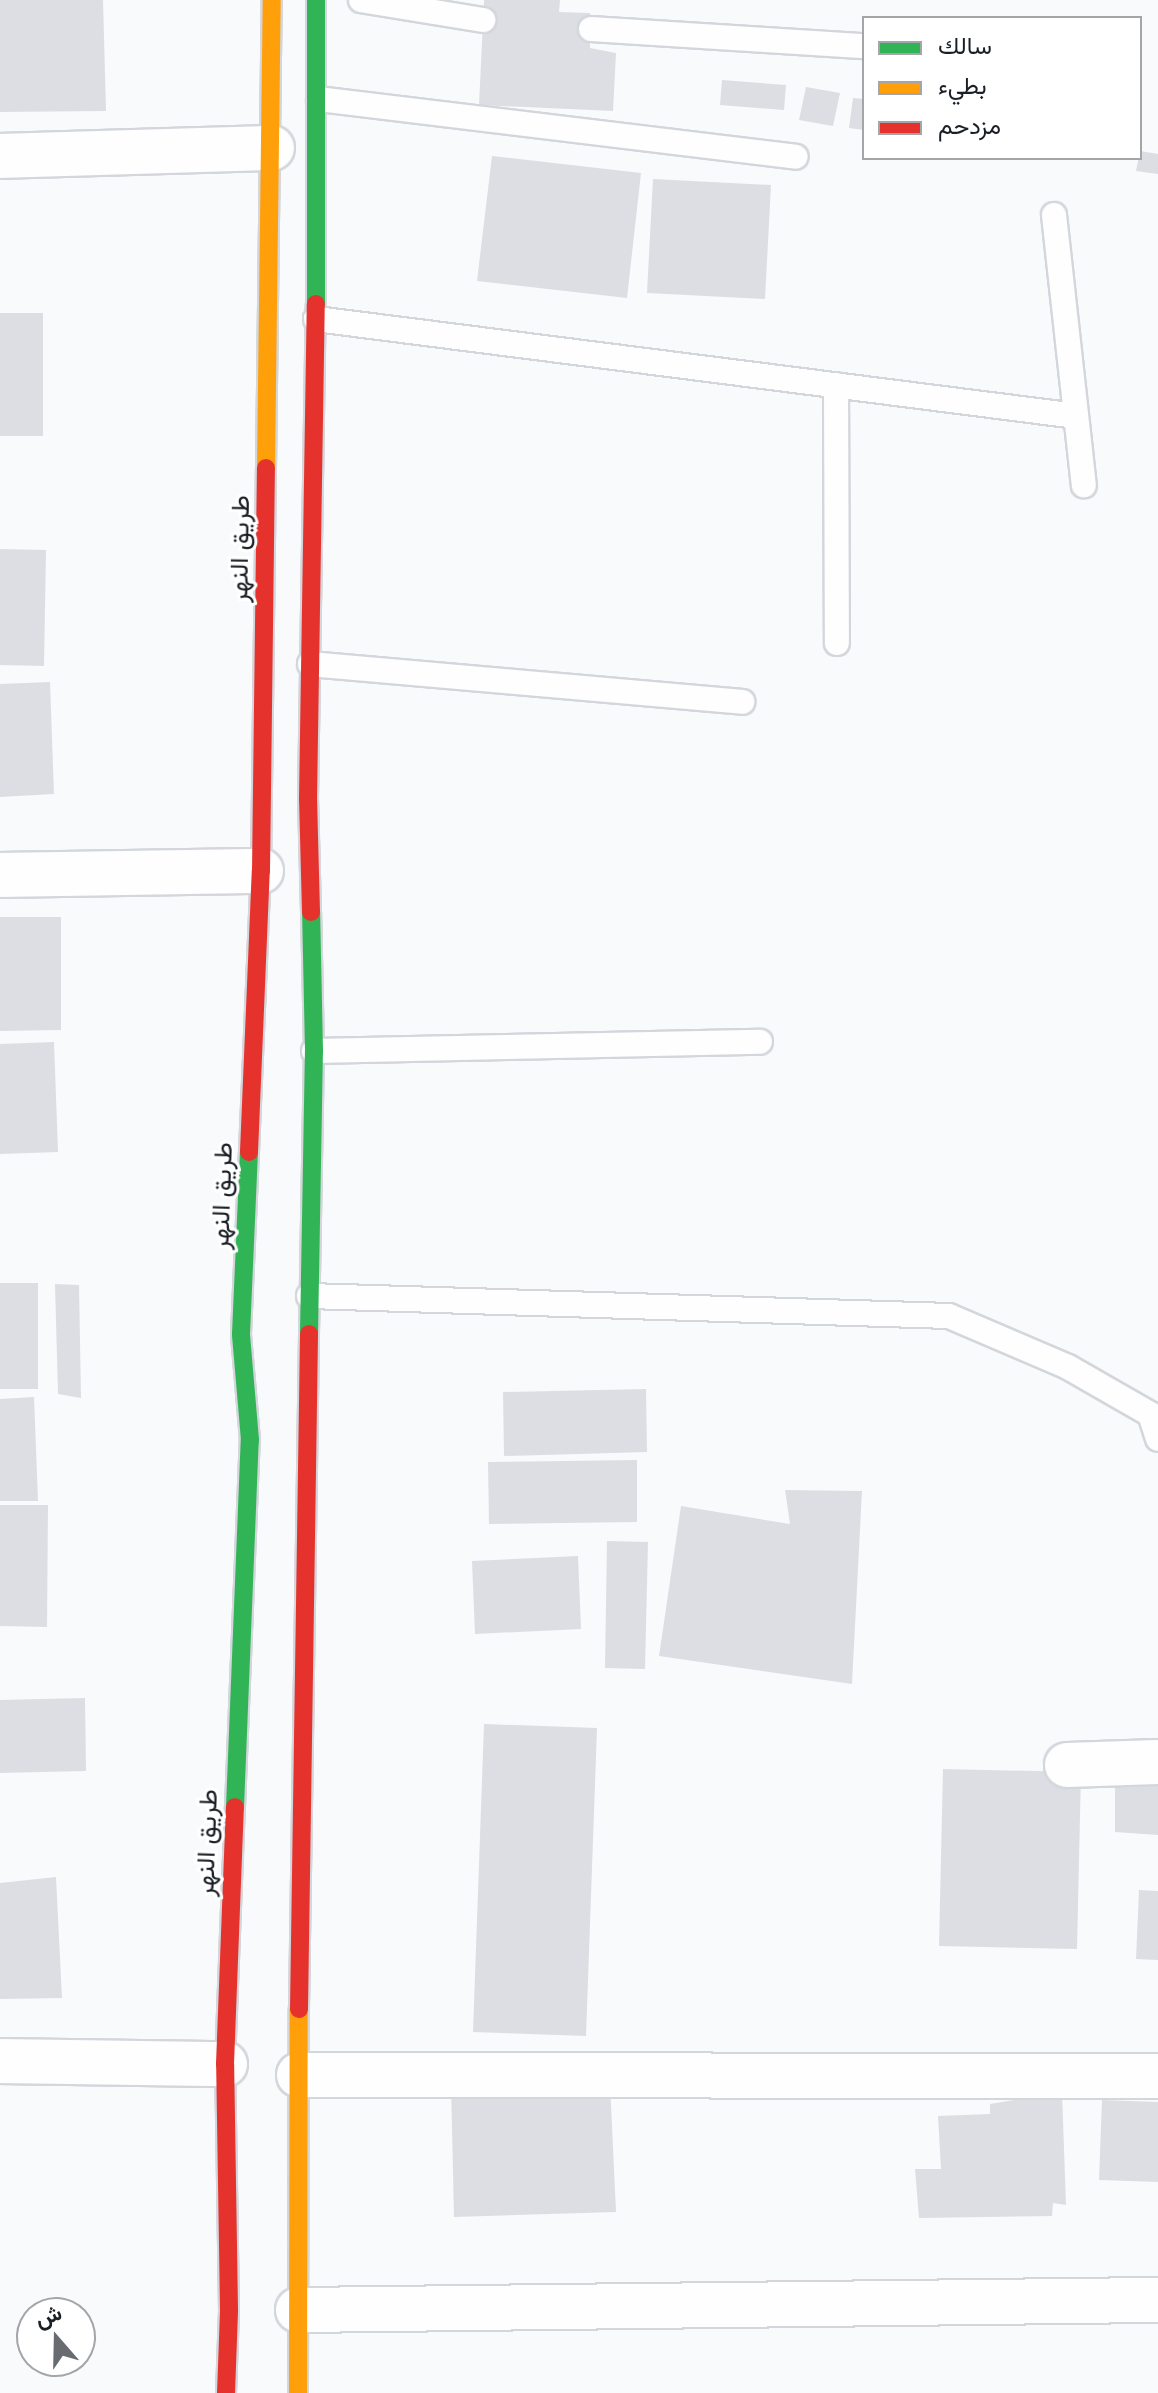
<!DOCTYPE html>
<html>
<head>
<meta charset="utf-8">
<style>
  body { margin:0 }
  #map { position:relative; width:1158px; height:2393px; overflow:hidden; background:#f8fafc; font-family:Arial,Vazirmatn,sans-serif }
  div>[style] { position:absolute }
  .building>* { inset:0; background:#dddee4 }
  .roads { filter:drop-shadow(2px 0 #d3d6db) drop-shadow(-2px 0 #d3d6db) drop-shadow(0 2px #d3d6db) drop-shadow(0 -2px #d3d6db) }
  .lane>* { height:24px; margin:-12px; padding:0 12px; transform-origin:12px; border-radius:12px; background:#fefeff }
  .street>* { height:44px; margin:-22px; padding:0 22px; transform-origin:22px; border-radius:22px; background:#fefeff }
  .fast>* { height:18px; margin:-9px; padding:0 9px; transform-origin:9px; border-radius:9px; background:#30b455 }
  .slow>* { height:18px; margin:-9px; padding:0 9px; transform-origin:9px; border-radius:9px; background:#ff9f0a }
  .jam>* { height:18px; margin:-9px; padding:0 9px; transform-origin:9px; border-radius:9px; background:#e5322d }
  span { translate:-50% -50%; white-space:nowrap; text-align:center; line-height:1.15; -webkit-text-stroke:6px #fff; paint-order:stroke }
  .street-label { font-size:26px; color:#1a1f25 }
  .legend { position:absolute; left:862px; top:16px; width:280px; height:144px; box-sizing:border-box; background:#fff; border:2px solid #a3a5a8; margin:0; padding:10px 14px; list-style:none; font-size:24px; color:#1a1f25 }
  .legend li { display:flex; align-items:center; gap:16px; height:40px }
  .legend b { width:40px; border:2px solid #a3a5a8 }
  .north { position:absolute; left:16px; top:2297px; width:80px; height:80px; box-sizing:border-box; background:#fff; border:2px solid #a3a5a8; border-radius:50%; rotate:340deg; font-size:22px; font-weight:700; line-height:32px; text-align:center; color:#1a1f25 }
  .north::after { content:''; display:block; margin:auto; width:28px; height:36px; background:#686c70; clip-path:polygon(50% 0,100% 100%,50% 72%,0 100%) }
</style>
</head>
<body>
<div id="map">
  <div class="building">
    <div style="clip-path:polygon(0 0,103px 0,106px 111px,0 112px)"></div>
    <div style="clip-path:polygon(484px 0,560px 0,559px 12px,590px 13px,590px 48px,616px 53px,613px 111px,479px 105px)"></div>
    <div style="clip-path:polygon(722px 80px,786px 85px,784px 110px,720px 105px)"></div>
    <div style="clip-path:polygon(806px 87px,840px 93px,833px 126px,799px 120px)"></div>
    <div style="clip-path:polygon(853px 98px,864px 99px,864px 130px,849px 128px)"></div>
    <div style="clip-path:polygon(1140px 151px,1158px 154px,1158px 174px,1136px 171px)"></div>
    <div style="clip-path:polygon(492px 156px,641px 173px,627px 298px,477px 281px)"></div>
    <div style="clip-path:polygon(653px 179px,771px 185px,765px 299px,647px 293px)"></div>
    <div style="clip-path:polygon(0 313px,43px 313px,43px 436px,0 436px)"></div>
    <div style="clip-path:polygon(0 549px,46px 550px,44px 666px,0 665px)"></div>
    <div style="clip-path:polygon(50px 682px,54px 794px,0 797px,0 684px)"></div>
    <div style="clip-path:polygon(0 917px,61px 917px,61px 1030px,0 1031px)"></div>
    <div style="clip-path:polygon(54px 1042px,58px 1152px,0 1154px,0 1044px)"></div>
    <div style="clip-path:polygon(0 1283px,38px 1283px,38px 1389px,0 1389px)"></div>
    <div style="clip-path:polygon(55px 1284px,79px 1285px,81px 1398px,58px 1394px)"></div>
    <div style="clip-path:polygon(646px 1389px,647px 1452px,504px 1456px,503px 1392px)"></div>
    <div style="clip-path:polygon(34px 1397px,38px 1501px,0 1501px,0 1399px)"></div>
    <div style="clip-path:polygon(637px 1460px,637px 1522px,489px 1524px,488px 1462px)"></div>
    <div style="clip-path:polygon(785px 1490px,862px 1491px,852px 1684px,659px 1656px,681px 1506px,790px 1524px)"></div>
    <div style="clip-path:polygon(0 1505px,48px 1505px,47px 1627px,0 1626px)"></div>
    <div style="clip-path:polygon(607px 1541px,648px 1542px,645px 1669px,605px 1668px)"></div>
    <div style="clip-path:polygon(578px 1556px,581px 1629px,475px 1634px,472px 1561px)"></div>
    <div style="clip-path:polygon(85px 1698px,86px 1771px,0 1773px,0 1700px)"></div>
    <div style="clip-path:polygon(484px 1724px,597px 1728px,586px 2036px,473px 2032px)"></div>
    <div style="clip-path:polygon(943px 1769px,1081px 1772px,1077px 1949px,939px 1946px)"></div>
    <div style="clip-path:polygon(1158px 1772px,1158px 1835px,1115px 1832px,1115px 1774px)"></div>
    <div style="clip-path:polygon(56px 1877px,62px 1998px,0 1999px,0 1883px)"></div>
    <div style="clip-path:polygon(1139px 1890px,1158px 1891px,1158px 1960px,1136px 1959px)"></div>
    <div style="clip-path:polygon(610px 2083px,616px 2212px,454px 2217px,451px 2084px)"></div>
    <div style="clip-path:polygon(1015px 2091px,1062px 2092px,1066px 2205px,1053px 2203px,1052px 2216px,919px 2218px,915px 2169px,941px 2169px,938px 2116px,990px 2114px,990px 2104px,1014px 2100px)"></div>
    <div style="clip-path:polygon(1102px 2100px,1158px 2102px,1158px 2182px,1099px 2180px)"></div>
  </div>
  <div class="roads">
    <div class="lane">
      <div style="left:361px;top:0;width:124px;rotate:9.3deg"></div>
      <div style="left:591px;top:29px;width:274px;rotate:3.6deg"></div>
      <div style="left:319px;top:99px;width:480px;rotate:6.9deg"></div>
      <div style="left:1054px;top:215px;width:272px;rotate:83.7deg"></div>
      <div style="left:316px;top:319px;width:766px;rotate:7.27deg"></div>
      <div style="left:836px;top:385px;width:258px;rotate:89.8deg"></div>
      <div style="left:310px;top:664px;width:434px;rotate:5deg"></div>
      <div style="left:314px;top:1051px;width:446px;rotate:-1.2deg"></div>
      <div style="left:309px;top:1296px;width:640px;rotate:1.79deg"></div>
      <div style="left:949px;top:1316px;width:129px;rotate:23.2deg"></div>
      <div style="left:1068px;top:1367px;width:95px;rotate:29.8deg"></div>
      <div style="left:1150px;top:1414px;width:26px;rotate:72deg"></div>
    </div>
    <div class="street">
      <div style="left:0;top:156px;width:272px;rotate:-1.7deg"></div>
      <div style="left:0;top:875px;width:261px;rotate:-0.9deg"></div>
      <div style="left:1067px;top:1765px;width:91px;rotate:-1.9deg"></div>
      <div style="left:0;top:2061px;width:225px;rotate:0.8deg"></div>
      <div style="left:299px;top:2075px;width:859px;rotate:0.07deg"></div>
      <div style="left:298px;top:2310px;width:860px;rotate:-0.67deg"></div>
    </div>
    <div class="fast">
      <div style="left:316px;top:0;width:304px;rotate:90deg"></div>
      <div style="left:309px;top:1334px;width:283px;rotate:-89deg"></div>
      <div style="left:314px;top:1051px;width:139px;rotate:-91.2deg"></div>
      <div style="left:235px;top:1807px;width:367px;rotate:-87.7deg"></div>
      <div style="left:250px;top:1440px;width:106px;rotate:-94.9deg"></div>
      <div style="left:241px;top:1334px;width:182px;rotate:-87.5deg"></div>
    </div>
    <div class="slow">
      <div style="left:266px;top:468px;width:468px;rotate:-89.3deg"></div>
      <div style="left:298px;top:2393px;width:384px;rotate:-89.9deg"></div>
    </div>
    <div class="jam">
      <div style="left:311px;top:912px;width:113px;rotate:-91.5deg"></div>
      <div style="left:308px;top:799px;width:495px;rotate:-89.1deg"></div>
      <div style="left:249px;top:1152px;width:281px;rotate:-87.6deg"></div>
      <div style="left:261px;top:871px;width:403px;rotate:-89.3deg"></div>
      <div style="left:299px;top:2009px;width:675px;rotate:-89.15deg"></div>
      <div style="left:226px;top:2393px;width:83px;rotate:-87.9deg"></div>
      <div style="left:229px;top:2310px;width:246px;rotate:-90.9deg"></div>
      <div style="left:225px;top:2064px;width:257px;rotate:-87.8deg"></div>
    </div>
  </div>
  <div class="street-label">
    <span style="left:240px;top:549px;rotate:-89deg">طريق النهر</span>
    <span style="left:222px;top:1196px;rotate:-88deg">طريق النهر</span>
    <span style="left:207px;top:1843px;rotate:-88deg">طريق النهر</span>
  </div>
  <ul class="legend">
  <li><b style="height:10px;background:#30b455"></b>سالك</li>
  <li><b style="height:10px;background:#ff9f0a"></b>بطيء</li>
  <li><b style="height:10px;background:#e5322d"></b>مزدحم</li>
  </ul>
  <div class="north">ش</div>
</div>
</body>
</html>
